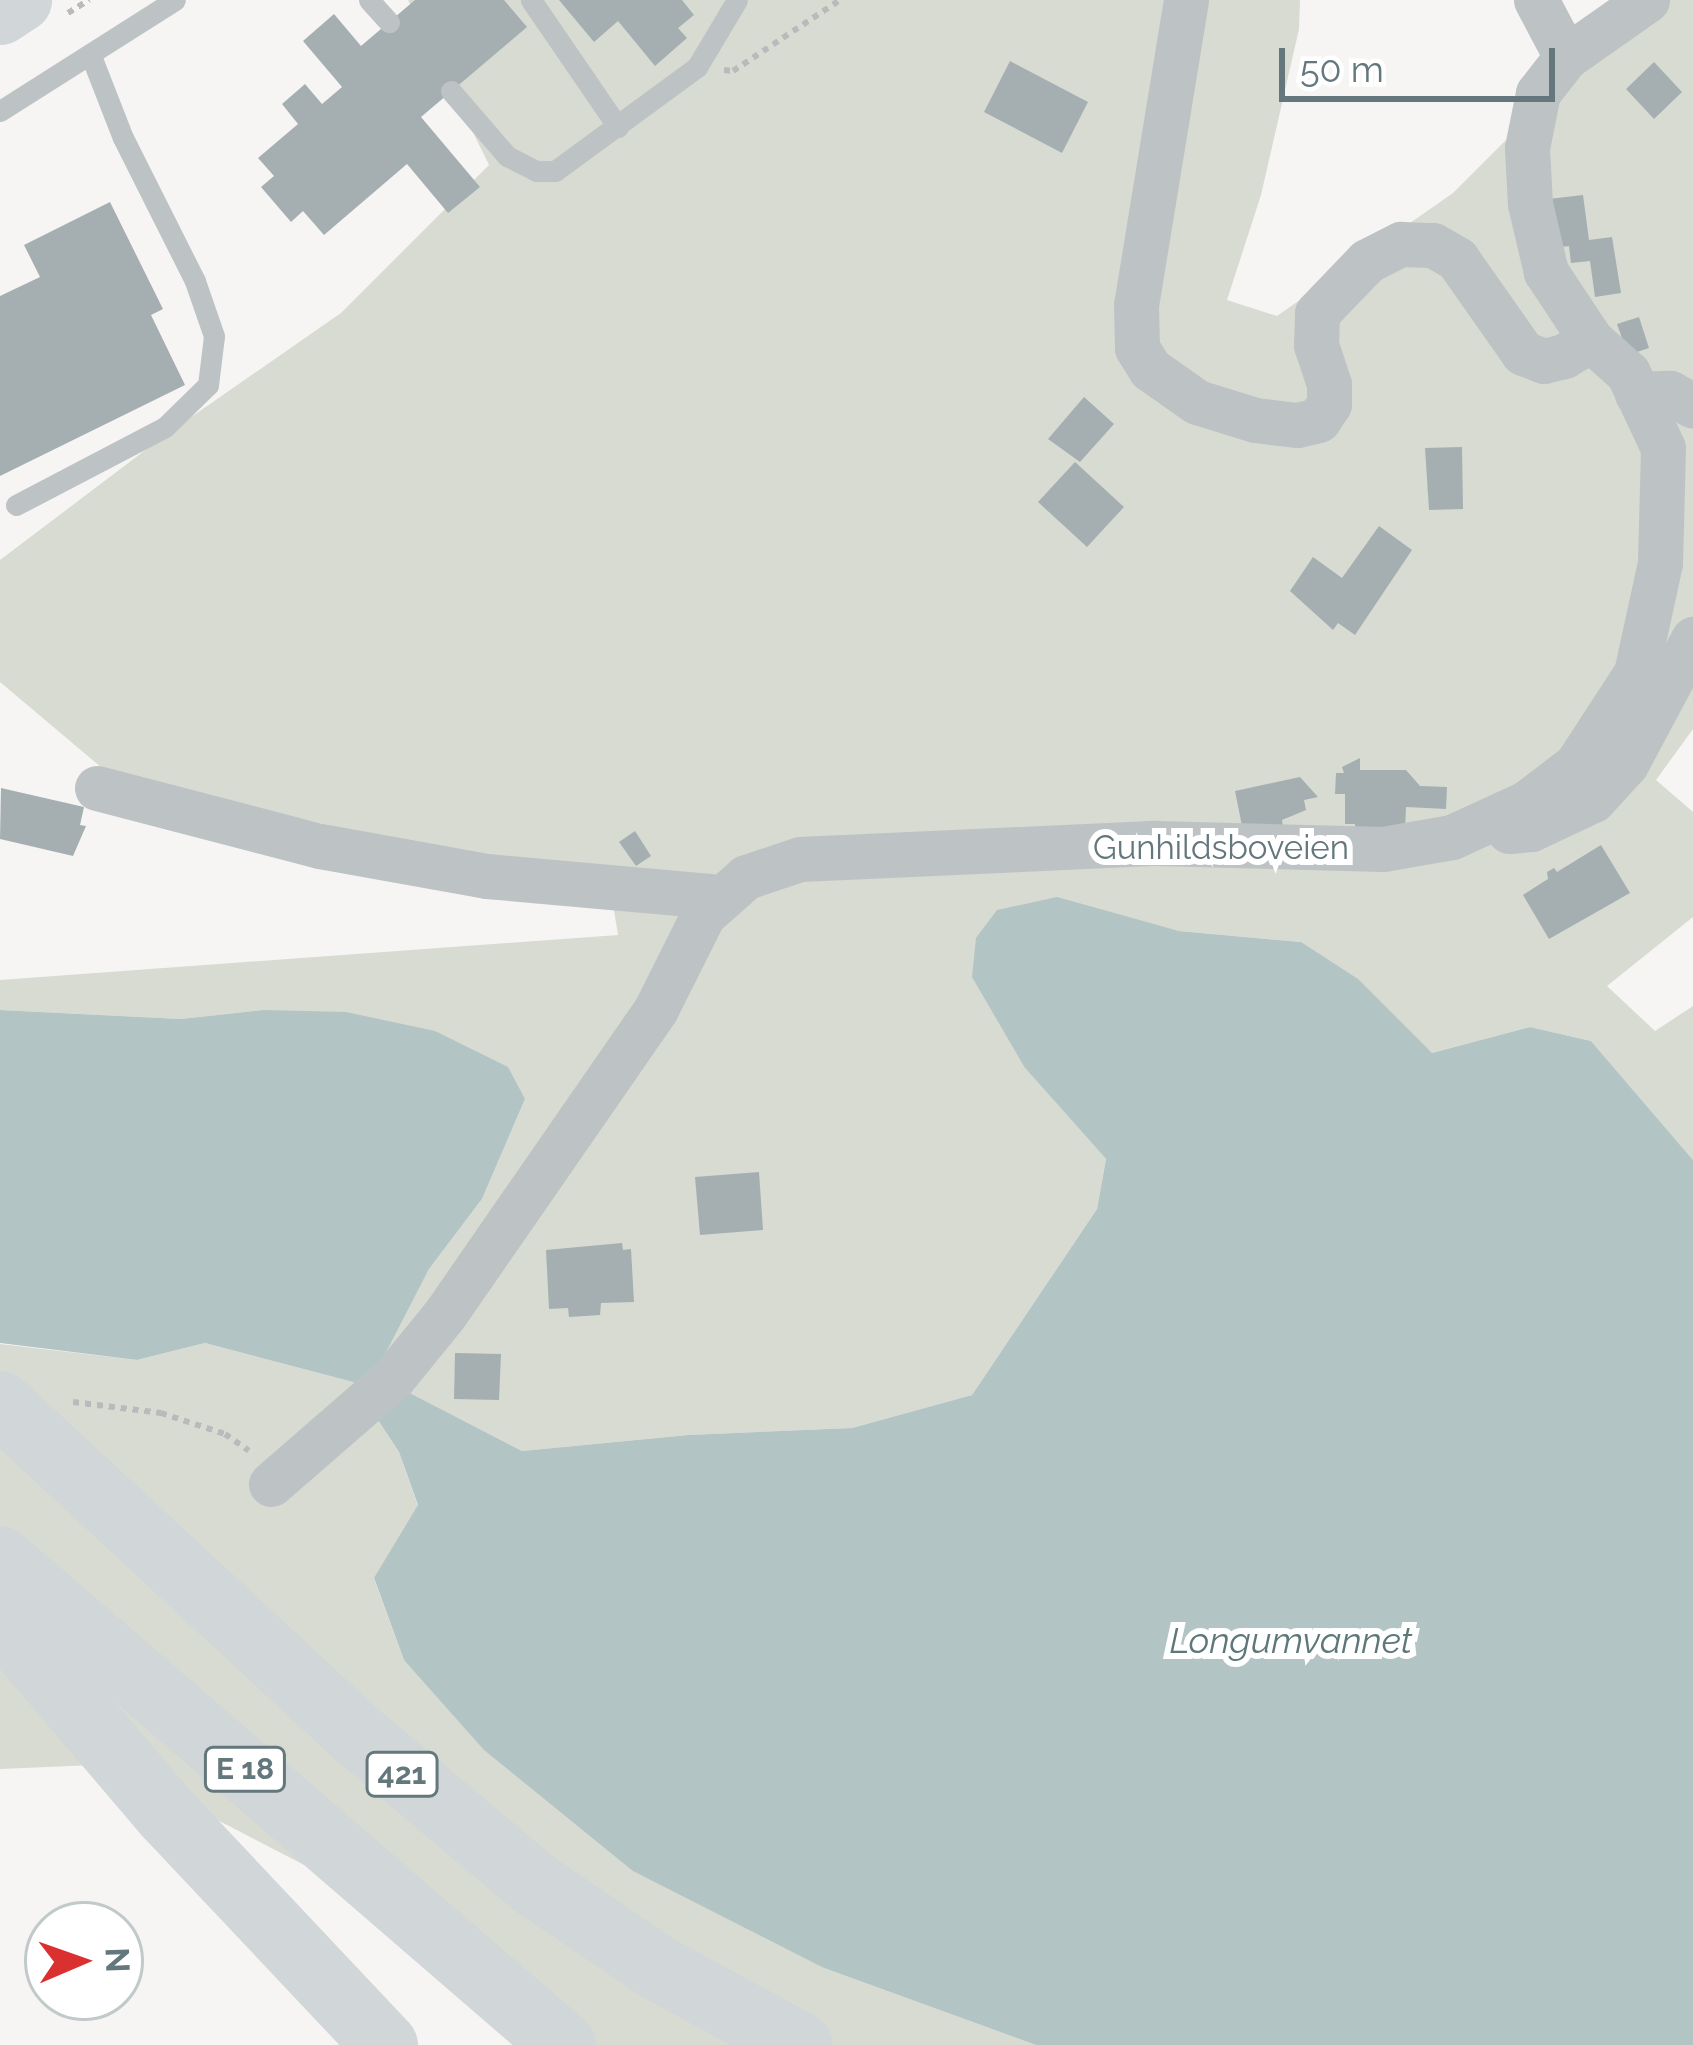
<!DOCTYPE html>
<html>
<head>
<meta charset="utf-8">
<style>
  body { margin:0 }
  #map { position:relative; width:1693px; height:2045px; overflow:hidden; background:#f6f5f3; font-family:Raleway,sans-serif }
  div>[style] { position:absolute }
  .green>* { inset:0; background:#d7dbd2 }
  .water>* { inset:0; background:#b3c4c5 }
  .building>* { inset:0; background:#a5afb2 }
  .path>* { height:6px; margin-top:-3px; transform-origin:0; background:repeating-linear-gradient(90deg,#b7bbbc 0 6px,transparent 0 12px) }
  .lane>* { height:21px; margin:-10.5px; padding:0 10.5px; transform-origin:10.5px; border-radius:10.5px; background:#bdc3c4 }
  .street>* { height:45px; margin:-22.5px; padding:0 22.5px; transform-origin:22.5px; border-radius:22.5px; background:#bdc3c4 }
  .secondary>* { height:63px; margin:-31.5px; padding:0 31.5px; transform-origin:31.5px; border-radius:31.5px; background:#d1d6d8 }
  .primary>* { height:66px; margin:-33px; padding:0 33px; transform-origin:33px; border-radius:33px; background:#d1d6d8 }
  .highway>* { height:66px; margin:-33px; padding:0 33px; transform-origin:33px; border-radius:33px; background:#d1d6d8 }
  span { translate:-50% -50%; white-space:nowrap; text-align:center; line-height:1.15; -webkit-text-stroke:12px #fff; paint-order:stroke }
  .shield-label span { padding:3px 9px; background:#fff; border:3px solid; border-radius:9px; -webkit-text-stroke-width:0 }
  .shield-label { font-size:30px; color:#63777c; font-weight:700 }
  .street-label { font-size:33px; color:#63777c }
  .water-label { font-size:36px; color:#5e7778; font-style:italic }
  .north { position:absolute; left:24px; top:1901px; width:120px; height:120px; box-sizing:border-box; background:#fff; border:3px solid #c1c9cb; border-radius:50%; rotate:88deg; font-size:33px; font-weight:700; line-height:48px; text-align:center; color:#63777c }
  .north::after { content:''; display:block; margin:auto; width:42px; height:54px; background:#da302f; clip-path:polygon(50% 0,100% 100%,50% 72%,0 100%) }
  .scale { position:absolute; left:1279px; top:48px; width:276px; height:54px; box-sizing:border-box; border:6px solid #63777c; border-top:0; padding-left:15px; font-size:36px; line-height:42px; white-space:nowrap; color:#63777c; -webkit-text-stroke:9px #fff; paint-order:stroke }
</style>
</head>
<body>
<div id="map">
  <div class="green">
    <div style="clip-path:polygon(408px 0,1300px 0,1299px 29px,1261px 195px,1227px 300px,1277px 316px,1453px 193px,1646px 0,1693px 0,1693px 729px,1656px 780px,1693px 812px,1693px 917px,1607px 986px,1655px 1031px,1693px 1006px,1693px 1160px,1591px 1041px,1530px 1027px,1432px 1053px,1301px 942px,1179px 931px,1118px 916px,1025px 1068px,1106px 1159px,1097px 1209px,972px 1395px,852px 1428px,688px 1435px,522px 1451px,406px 1391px,382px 1358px,429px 1269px,482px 1199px,525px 1099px,263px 1010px,181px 1019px,0 1010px,0 980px,618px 935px,611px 892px,108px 773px,0 682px,0 560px,164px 436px,341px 313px,489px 165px)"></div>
    <div style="clip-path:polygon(205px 1343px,353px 1382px,399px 1452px,418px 1506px,374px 1579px,404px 1660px,824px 1968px,1036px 2045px,565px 2045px,308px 1867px,140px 1780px,94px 1765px,0 1769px,0 1344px,137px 1360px)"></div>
  </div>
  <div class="water">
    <div style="clip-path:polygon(1057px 897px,1179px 931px,1301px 942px,1358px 979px,1432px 1053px,1530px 1027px,1591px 1041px,1693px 1160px,1693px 2045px,1036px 2045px,824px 1968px,633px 1871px,484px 1750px,404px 1660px,374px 1578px,418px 1505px,399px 1452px,353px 1382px,205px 1343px,137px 1360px,0 1343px,0 1010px,181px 1019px,263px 1010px,346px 1012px,435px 1031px,508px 1067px,525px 1099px,482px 1199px,429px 1269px,383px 1358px,406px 1391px,522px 1451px,688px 1435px,852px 1428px,972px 1395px,1097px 1209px,1106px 1159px,1025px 1068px,972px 977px,976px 938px,997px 910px)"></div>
  </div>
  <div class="building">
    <div style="clip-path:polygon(415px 0,504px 0,527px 27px,421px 117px,480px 187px,448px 213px,407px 164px,324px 235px,303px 211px,291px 222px,261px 187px,274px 176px,258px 158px,298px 124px,282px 104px,305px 84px,322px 104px,342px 87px,303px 41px,334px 14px,361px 46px)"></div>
    <div style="clip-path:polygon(559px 0,682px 0,694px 15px,678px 28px,687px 38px,655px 66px,618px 21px,594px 42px)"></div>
    <div style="clip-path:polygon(1010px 61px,1088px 102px,1062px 153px,984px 112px)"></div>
    <div style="clip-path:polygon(1654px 62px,1682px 92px,1654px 119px,1626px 89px)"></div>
    <div style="clip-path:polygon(1583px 195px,1589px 240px,1612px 237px,1621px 293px,1595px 297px,1590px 261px,1571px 263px,1569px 246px,1546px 249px,1540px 200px)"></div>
    <div style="clip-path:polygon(110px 202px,163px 309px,151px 315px,185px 385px,0 476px,0 296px,40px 277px,24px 245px)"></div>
    <div style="clip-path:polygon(1639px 317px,1649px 348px,1628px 355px,1617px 324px)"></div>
    <div style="clip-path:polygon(1084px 397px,1114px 424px,1080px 462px,1048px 439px)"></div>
    <div style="clip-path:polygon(1462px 447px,1463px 509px,1429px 510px,1425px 448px)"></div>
    <div style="clip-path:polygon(1075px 462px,1124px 507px,1087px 547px,1038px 502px)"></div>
    <div style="clip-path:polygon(1379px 526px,1412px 550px,1355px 635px,1338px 623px,1333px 630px,1290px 591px,1313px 557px,1342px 578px)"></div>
    <div style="clip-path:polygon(1360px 758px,1360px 770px,1406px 770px,1420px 786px,1447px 787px,1446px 809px,1406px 807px,1405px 831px,1355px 831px,1355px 824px,1345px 824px,1345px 794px,1335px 794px,1336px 773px,1344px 773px,1342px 767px)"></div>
    <div style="clip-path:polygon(1300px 777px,1318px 797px,1304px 800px,1306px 810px,1282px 820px,1283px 828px,1244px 836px,1235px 791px)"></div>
    <div style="clip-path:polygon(1px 788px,84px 807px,80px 825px,86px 826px,73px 856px,0 839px)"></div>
    <div style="clip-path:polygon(635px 831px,651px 856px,636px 866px,619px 842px)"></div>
    <div style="clip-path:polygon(1601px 845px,1630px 893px,1549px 939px,1523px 895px,1548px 879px,1547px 872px,1554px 868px,1557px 872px)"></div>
    <div style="clip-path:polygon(759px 1172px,763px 1230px,700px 1235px,695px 1177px)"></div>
    <div style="clip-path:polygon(622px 1243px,623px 1250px,631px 1249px,634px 1302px,601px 1303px,600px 1315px,569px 1317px,568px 1308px,549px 1309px,546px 1250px)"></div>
    <div style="clip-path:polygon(455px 1353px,501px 1354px,499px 1400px,454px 1399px)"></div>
  </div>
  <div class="path">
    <div style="left:68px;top:13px;width:25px;rotate:-32deg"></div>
    <div style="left:724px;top:70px;width:9px;rotate:6deg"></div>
    <div style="left:733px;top:71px;width:128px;rotate:-33.6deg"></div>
    <div style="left:73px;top:1402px;width:89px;rotate:7.1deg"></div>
    <div style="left:161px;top:1413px;width:67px;rotate:18.2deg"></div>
    <div style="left:225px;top:1434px;width:29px;rotate:35deg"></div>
  </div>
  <div class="lane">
    <div style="left:369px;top:0;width:30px;rotate:48deg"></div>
    <div style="left:531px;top:0;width:154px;rotate:55.6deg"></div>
    <div style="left:451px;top:91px;width:86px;rotate:49.3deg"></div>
    <div style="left:507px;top:156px;width:33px;rotate:27deg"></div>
    <div style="left:536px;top:171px;width:19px"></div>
    <div style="left:555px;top:171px;width:176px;rotate:-36.2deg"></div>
    <div style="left:697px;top:67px;width:78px;rotate:-59.2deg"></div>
    <div style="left:0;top:111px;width:207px;rotate:-32.4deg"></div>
    <div style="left:16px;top:505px;width:168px;rotate:-27.6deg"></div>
    <div style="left:165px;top:427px;width:60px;rotate:-44.3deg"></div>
    <div style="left:208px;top:385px;width:49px;rotate:-83deg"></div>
    <div style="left:214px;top:336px;width:58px;rotate:-109.1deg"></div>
    <div style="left:195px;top:281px;width:160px;rotate:-116.7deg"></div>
    <div style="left:123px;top:138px;width:88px;rotate:-111.3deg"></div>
  </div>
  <div class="street">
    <div style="left:1186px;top:0;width:309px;rotate:99.3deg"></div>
    <div style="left:1136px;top:305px;width:43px;rotate:88.7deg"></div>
    <div style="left:1137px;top:348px;width:25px;rotate:58deg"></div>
    <div style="left:1150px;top:369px;width:57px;rotate:35.1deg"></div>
    <div style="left:1197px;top:402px;width:61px;rotate:17.2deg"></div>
    <div style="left:1255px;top:420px;width:42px;rotate:6.8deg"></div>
    <div style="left:1297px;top:425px;width:22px;rotate:-13deg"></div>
    <div style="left:1318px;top:420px;width:19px;rotate:-55deg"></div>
    <div style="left:1329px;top:404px;width:20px;rotate:-90deg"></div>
    <div style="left:1329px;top:384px;width:41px;rotate:-108.4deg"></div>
    <div style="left:1316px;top:345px;width:32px;rotate:-88deg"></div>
    <div style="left:1317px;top:313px;width:72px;rotate:-46.1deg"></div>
    <div style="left:1367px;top:261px;width:38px;rotate:-27deg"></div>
    <div style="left:1401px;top:244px;width:32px;rotate:2deg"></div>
    <div style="left:1433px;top:245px;width:28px;rotate:30deg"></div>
    <div style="left:1457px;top:259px;width:115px;rotate:54.9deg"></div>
    <div style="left:1523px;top:353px;width:22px;rotate:21deg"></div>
    <div style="left:1544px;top:361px;width:21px;rotate:-14deg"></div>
    <div style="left:1564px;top:356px;width:31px;rotate:-31deg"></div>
    <div style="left:1536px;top:0;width:64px;rotate:62.2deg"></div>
    <div style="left:1637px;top:394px;width:33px;rotate:-2deg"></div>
    <div style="left:1670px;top:393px;width:26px;rotate:29deg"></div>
    <div style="left:97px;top:788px;width:230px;rotate:14.6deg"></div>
    <div style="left:320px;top:846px;width:170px;rotate:10.2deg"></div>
    <div style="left:487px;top:876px;width:237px;rotate:5.1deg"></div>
    <div style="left:1509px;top:831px;width:22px;rotate:-5deg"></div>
    <div style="left:1531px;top:829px;width:68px;rotate:-25.1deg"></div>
    <div style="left:1593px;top:800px;width:49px;rotate:-47.5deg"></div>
    <div style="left:1626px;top:764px;width:142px;rotate:-61.8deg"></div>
    <div style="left:271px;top:1484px;width:162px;rotate:-41deg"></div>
    <div style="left:393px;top:1378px;width:82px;rotate:-50.9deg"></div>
    <div style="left:445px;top:1314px;width:371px;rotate:-55.3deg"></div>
    <div style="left:656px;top:1009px;width:105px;rotate:-63.4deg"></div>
    <div style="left:703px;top:915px;width:57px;rotate:-41.5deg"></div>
    <div style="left:746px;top:877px;width:57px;rotate:-18.4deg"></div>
    <div style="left:800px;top:859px;width:356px;rotate:-2.6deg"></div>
    <div style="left:1156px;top:843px;width:227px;rotate:1.5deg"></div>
    <div style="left:1383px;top:849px;width:70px;rotate:-9.9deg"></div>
    <div style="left:1452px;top:837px;width:81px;rotate:-24.7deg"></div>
    <div style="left:1526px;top:803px;width:63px;rotate:-37.2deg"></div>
    <div style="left:1576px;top:765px;width:110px;rotate:-56.9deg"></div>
    <div style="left:1636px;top:673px;width:113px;rotate:-77.7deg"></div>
    <div style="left:1660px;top:563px;width:115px;rotate:-88.5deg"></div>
    <div style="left:1663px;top:448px;width:83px;rotate:-115deg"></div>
    <div style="left:1628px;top:373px;width:50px;rotate:-138.3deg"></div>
    <div style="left:1591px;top:340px;width:82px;rotate:-123.5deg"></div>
    <div style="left:1546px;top:272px;width:70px;rotate:-103.2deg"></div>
    <div style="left:1530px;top:204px;width:56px;rotate:-93.1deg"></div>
    <div style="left:1527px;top:148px;width:56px;rotate:-78.7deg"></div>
    <div style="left:1538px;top:93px;width:46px;rotate:-52.1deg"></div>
    <div style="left:1566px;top:57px;width:99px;rotate:-35.1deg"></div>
  </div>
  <div class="secondary">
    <div style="left:0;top:13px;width:24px;rotate:-33deg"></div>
  </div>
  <div class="primary">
    <div style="left:0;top:1404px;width:490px;rotate:42.8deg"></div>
    <div style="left:360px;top:1737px;width:230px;rotate:40.1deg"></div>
    <div style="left:536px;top:1885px;width:148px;rotate:34.2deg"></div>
    <div style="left:658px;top:1968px;width:161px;rotate:28.6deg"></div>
  </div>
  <div class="highway">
    <div style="left:0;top:1559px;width:744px;rotate:40.8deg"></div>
    <div style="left:0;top:1618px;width:257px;rotate:49.6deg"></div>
    <div style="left:167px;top:1814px;width:318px;rotate:46.7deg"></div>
  </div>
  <div class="shield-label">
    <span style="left:245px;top:1769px">E 18</span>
    <span style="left:402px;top:1774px">421</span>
  </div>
  <div class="street-label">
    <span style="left:1221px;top:848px">Gunhildsboveien</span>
  </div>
  <div class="water-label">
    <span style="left:1291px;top:1641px">Longumvannet</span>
  </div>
  <div class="north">N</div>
  <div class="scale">50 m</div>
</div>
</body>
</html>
